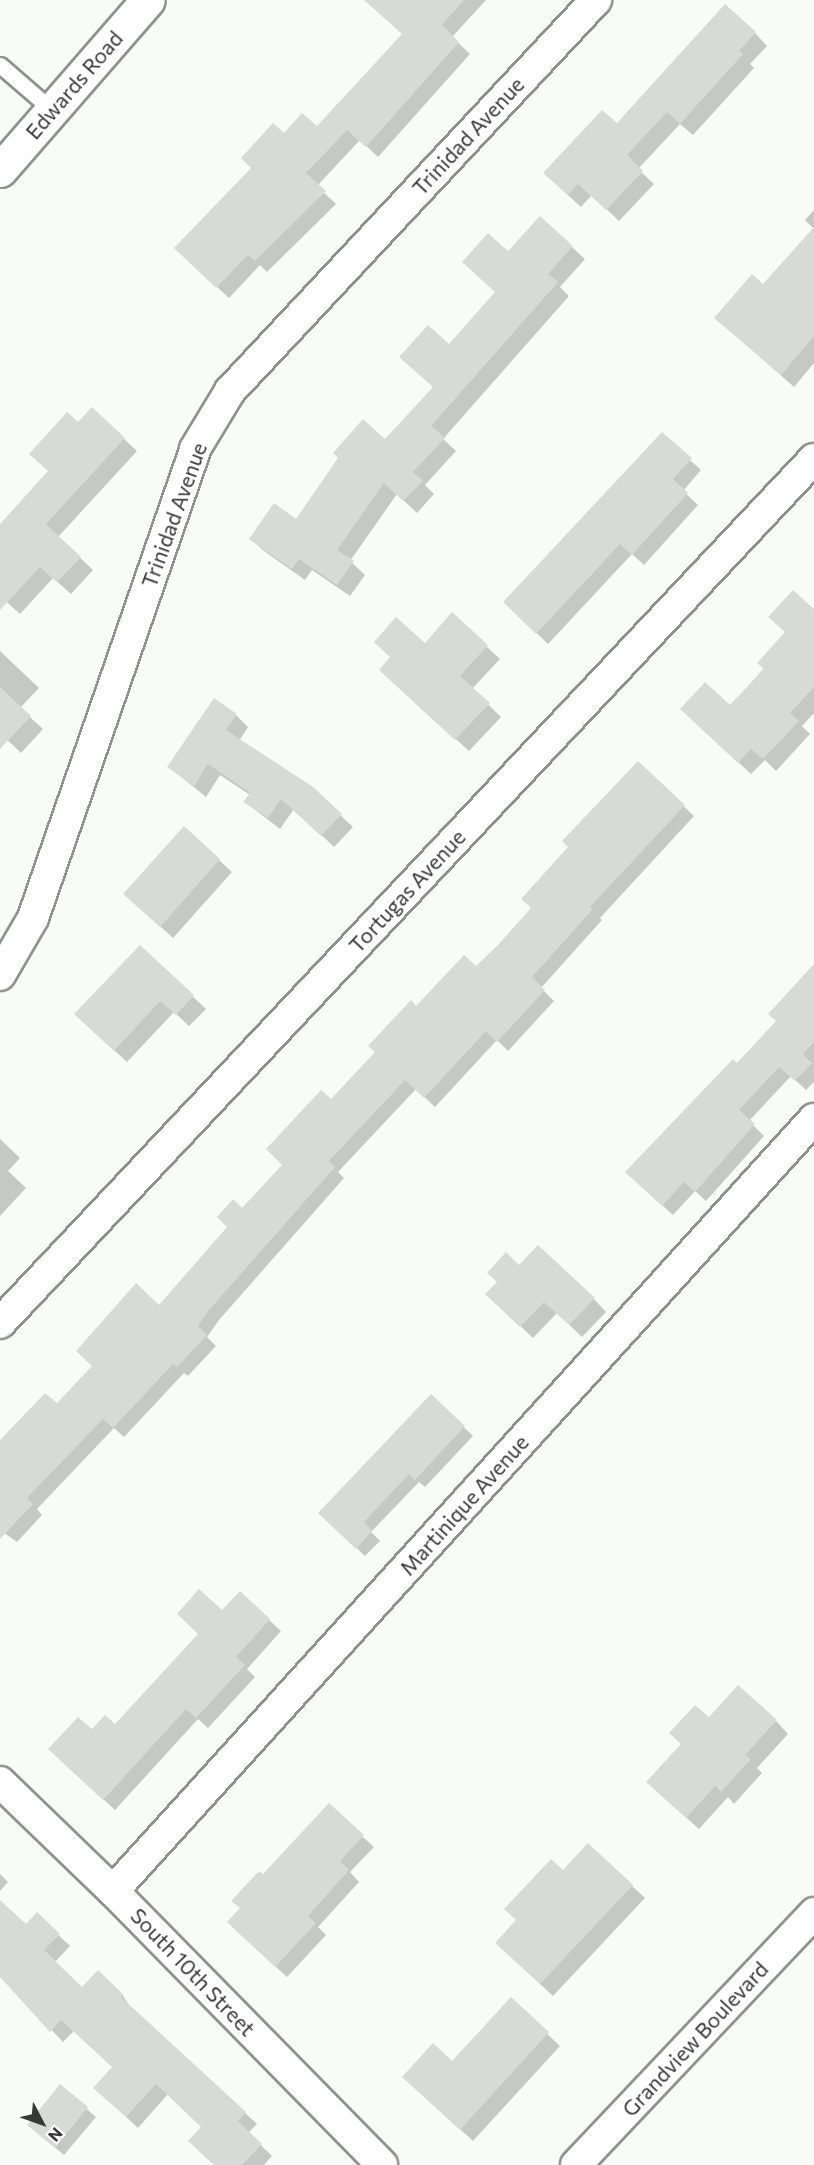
<!DOCTYPE html>
<html>
<head>
<meta charset="utf-8">
<style>
  body { margin:0 }
  #map { position:relative; width:814px; height:2165px; overflow:hidden; background:#f8fbf8; font-family:Commissioner,sans-serif }
  div>[style] { position:absolute }
  .shadow>* { inset:0; background:#0003 }
  .building>* { inset:0; background:#d8dad8 }
  .roads { filter:drop-shadow(2px 0 #90928f) drop-shadow(-2px 0 #90928f) drop-shadow(0 2px #90928f) drop-shadow(0 -2px #90928f) }
  .lane>* { height:15px; margin:-7.5px; padding:0 7.5px; transform-origin:7.5px; border-radius:7.5px; background:#fff }
  .street>* { height:30px; margin:-15px; padding:0 15px; transform-origin:15px; border-radius:15px; background:#fff }
  .secondary>* { height:33px; margin:-16.5px; padding:0 16.5px; transform-origin:16.5px; border-radius:16.5px; background:#fff }
  span { translate:-50% -50%; white-space:nowrap; text-align:center; line-height:1.15; -webkit-text-stroke:4.5px #fff; paint-order:stroke }
  .street-label { font-size:21px; color:#373837 }
  .north { position:absolute; left:12px; top:2093px; width:60px; height:60px; -webkit-text-stroke:4px #fff; paint-order:stroke; rotate:131deg; font-size:16px; font-weight:700; line-height:24px; text-align:center; color:#373837 }
  .north::after { content:''; display:block; margin:auto; width:21px; height:27px; background:#373837; clip-path:polygon(50% 0,100% 100%,50% 72%,0 100%) }
</style>
</head>
<body>
<div id="map">
  <div class="shadow">
    <div style="clip-path:polygon(378px 0,486px 0,452px 37px,470px 54px,378px 157px,360px 140px,317px 186px,336px 204px,267px 272px,260px 265px,229px 298px,188px 260px,284px 135px,317px 129px,403px 35px)"></div>
    <div style="clip-path:polygon(755px 33px,767px 46px,750px 64px,754px 68px,693px 135px,680px 124px,638px 169px,654px 184px,619px 221px,592px 195px,581px 207px,558px 186px,617px 126px)"></div>
    <div style="clip-path:polygon(814px 210px,814px 363px,794px 387px,716px 318px,763px 286px,814px 229px,805px 220px)"></div>
    <div style="clip-path:polygon(540px 218px,585px 259px,560px 287px,569px 296px,443px 439px,456px 451px,425px 485px,434px 494px,417px 513px,397px 494px,350px 561px,365px 575px,350px 596px,312px 570px,305px 580px,264px 551px,251px 539px,296px 521px,385px 441px,434px 387px,449px 346px,496px 293px,508px 253px)"></div>
    <div style="clip-path:polygon(79px 424px,124px 439px,137px 451px,58px 537px,93px 570px,71px 594px,53px 578px,20px 614px,0 596px,0 526px,49px 472px)"></div>
    <div style="clip-path:polygon(690px 460px,701px 470px,683px 491px,698px 505px,644px 565px,632px 554px,548px 644px,516px 613px)"></div>
    <div style="clip-path:polygon(814px 611px,814px 713px,802px 726px,810px 734px,776px 771px,765px 760px,751px 774px,694px 721px,730px 707px)"></div>
    <div style="clip-path:polygon(452px 615px,500px 659px,472px 689px,501px 717px,469px 751px,393px 682px)"></div>
    <div style="clip-path:polygon(0 651px,39px 688px,20px 708px,43px 729px,21px 753px,0 733px)"></div>
    <div style="clip-path:polygon(236px 715px,248px 727px,239px 741px,312px 789px,353px 827px,334px 847px,294px 809px,280px 829px,245px 802px,250px 795px,220px 775px,206px 797px,169px 767px)"></div>
    <div style="clip-path:polygon(638px 763px,694px 816px,600px 918px,602px 920px,541px 988px,554px 1001px,508px 1051px,497px 1040px,435px 1107px,416px 1089px,338px 1172px,344px 1178px,219px 1320px,207px 1337px,216px 1346px,188px 1376px,184px 1373px,124px 1437px,114px 1428px,37px 1509px,42px 1515px,17px 1542px,0 1530px,0 1441px,57px 1406px,159px 1307px,284px 1165px,331px 1101px,417px 1008px,476px 968px,499px 946px,533px 908px,570px 847px)"></div>
    <div style="clip-path:polygon(184px 828px,232px 872px,173px 938px,138px 906px)"></div>
    <div style="clip-path:polygon(140px 947px,206px 1009px,189px 1026px,174px 1012px,127px 1062px,89px 1027px)"></div>
    <div style="clip-path:polygon(814px 966px,814px 1082px,806px 1090px,791px 1076px,749px 1121px,764px 1136px,706px 1201px,695px 1191px,673px 1215px,637px 1182px,778px 1021px)"></div>
    <div style="clip-path:polygon(0 1139px,20px 1158px,8px 1171px,26px 1188px,0 1216px)"></div>
    <div style="clip-path:polygon(519px 1267px,594px 1299px,606px 1312px,582px 1337px,557px 1313px,533px 1338px,500px 1307px)"></div>
    <div style="clip-path:polygon(431px 1396px,473px 1436px,425px 1487px,419px 1482px,371px 1532px,380px 1541px,365px 1556px,320px 1513px)"></div>
    <div style="clip-path:polygon(240px 1593px,281px 1631px,247px 1669px,255px 1677px,208px 1728px,198px 1719px,115px 1810px,62px 1761px,92px 1732px,115px 1726px)"></div>
    <div style="clip-path:polygon(709px 1719px,776px 1721px,788px 1734px,757px 1768px,762px 1773px,734px 1804px,728px 1797px,699px 1829px,660px 1794px)"></div>
    <div style="clip-path:polygon(329px 1806px,374px 1847px,350px 1872px,359px 1882px,318px 1927px,326px 1935px,287px 1977px,239px 1933px,241px 1909px,263px 1876px)"></div>
    <div style="clip-path:polygon(563px 1873px,632px 1886px,645px 1898px,553px 1996px,509px 1955px)"></div>
    <div style="clip-path:polygon(0 1874px,8px 1882px,0 1891px)"></div>
    <div style="clip-path:polygon(0 1902px,26px 1926px,37px 1915px,70px 1946px,55px 1962px,83px 1989px,123px 1996px,132px 2009px,245px 2113px,257px 2124px,248px 2133px,272px 2156px,264px 2165px,215px 2165px,203px 2127px,168px 2094px,138px 2128px,107px 2099px,114px 2068px,74px 2031px,63px 2042px,0 1975px)"></div>
    <div style="clip-path:polygon(511px 2000px,560px 2046px,473px 2141px,416px 2089px,452px 2063px)"></div>
    <div style="clip-path:polygon(60px 2086px,96px 2117px,64px 2155px,38px 2133px)"></div>
  </div>
  <div class="building">
    <div style="clip-path:polygon(364px 0,464px 0,442px 25px,459px 42px,366px 147px,347px 130px,306px 173px,326px 191px,255px 261px,248px 255px,216px 288px,174px 248px,251px 168px,241px 158px,273px 123px,284px 133px,302px 113px,317px 126px,402px 34px)"></div>
    <div style="clip-path:polygon(725px 4px,756px 32px,739px 51px,743px 54px,680px 124px,667px 112px,627px 155px,643px 171px,606px 210px,578px 184px,568px 195px,543px 173px,602px 110px,617px 123px)"></div>
    <div style="clip-path:polygon(540px 216px,573px 246px,548px 274px,558px 282px,431px 426px,445px 438px,413px 472px,423px 481px,403px 501px,384px 483px,337px 550px,354px 561px,337px 585px,299px 559px,292px 569px,249px 539px,274px 503px,296px 519px,338px 458px,333px 453px,363px 419px,385px 439px,433px 387px,399px 357px,428px 325px,449px 344px,495px 292px,462px 262px,488px 233px,508px 251px)"></div>
    <div style="clip-path:polygon(814px 227px,814px 336px,781px 375px,714px 318px,752px 274px,763px 284px)"></div>
    <div style="clip-path:polygon(92px 407px,125px 438px,46px 524px,81px 557px,57px 582px,40px 567px,0 610px,0 524px,48px 471px,29px 454px,67px 412px,78px 422px)"></div>
    <div style="clip-path:polygon(662px 432px,692px 458px,673px 479px,688px 493px,632px 555px,620px 544px,536px 634px,503px 602px)"></div>
    <div style="clip-path:polygon(793px 590px,814px 609px,814px 687px,790px 713px,799px 721px,763px 759px,751px 749px,738px 763px,680px 709px,705px 682px,730px 705px,764px 669px,757px 663px,785px 632px,768px 617px)"></div>
    <div style="clip-path:polygon(452px 612px,488px 645px,460px 676px,490px 703px,455px 740px,379px 670px,390px 657px,374px 642px,396px 617px,425px 643px)"></div>
    <div style="clip-path:polygon(0 687px,31px 716px,0 749px)"></div>
    <div style="clip-path:polygon(214px 698px,237px 714px,226px 730px,313px 787px,342px 814px,321px 836px,281px 799px,268px 818px,243px 802px,250px 793px,208px 764px,194px 786px,167px 767px)"></div>
    <div style="clip-path:polygon(638px 761px,685px 805px,590px 907px,593px 909px,532px 977px,545px 990px,497px 1042px,486px 1031px,424px 1098px,405px 1080px,329px 1161px,335px 1167px,209px 1310px,198px 1326px,207px 1335px,177px 1367px,173px 1364px,113px 1428px,103px 1419px,27px 1498px,33px 1504px,0 1539px,0 1440px,45px 1393px,57px 1403px,92px 1366px,76px 1351px,136px 1283px,159px 1305px,227px 1227px,217px 1217px,233px 1199px,242px 1208px,282px 1165px,266px 1149px,321px 1090px,331px 1099px,375px 1052px,368px 1046px,411px 1000px,416px 1006px,464px 955px,476px 966px,498px 945px,531px 908px,521px 899px,568px 847px,562px 841px)"></div>
    <div style="clip-path:polygon(184px 826px,220px 859px,160px 927px,123px 894px)"></div>
    <div style="clip-path:polygon(140px 945px,194px 995px,176px 1015px,160px 1001px,114px 1051px,74px 1014px)"></div>
    <div style="clip-path:polygon(814px 964px,814px 1042px,803px 1054px,812px 1063px,795px 1081px,779px 1067px,739px 1110px,755px 1124px,695px 1192px,684px 1182px,662px 1206px,625px 1172px,733px 1059px,737px 1063px,776px 1021px,768px 1014px)"></div>
    <div style="clip-path:polygon(538px 1245px,595px 1298px,569px 1325px,544px 1302px,520px 1327px,485px 1294px,497px 1282px,487px 1273px,506px 1252px,519px 1265px)"></div>
    <div style="clip-path:polygon(431px 1394px,465px 1426px,415px 1480px,409px 1474px,364px 1522px,372px 1531px,356px 1549px,318px 1513px)"></div>
    <div style="clip-path:polygon(199px 1589px,222px 1610px,240px 1591px,270px 1619px,236px 1657px,245px 1665px,196px 1718px,186px 1709px,103px 1800px,48px 1749px,78px 1717px,92px 1729px,105px 1715px,115px 1724px,198px 1634px,177px 1614px)"></div>
    <div style="clip-path:polygon(738px 1685px,777px 1720px,745px 1755px,751px 1759px,721px 1792px,715px 1786px,686px 1818px,646px 1782px,681px 1744px,669px 1733px,695px 1705px,709px 1717px)"></div>
    <div style="clip-path:polygon(329px 1803px,364px 1835px,340px 1861px,349px 1870px,308px 1916px,316px 1923px,275px 1967px,227px 1922px,240px 1908px,231px 1901px,259px 1871px,263px 1874px)"></div>
    <div style="clip-path:polygon(588px 1843px,633px 1885px,540px 1984px,495px 1943px,516px 1920px,504px 1909px,551px 1859px,563px 1870px)"></div>
    <div style="clip-path:polygon(0 1900px,26px 1924px,37px 1912px,60px 1934px,44px 1950px,82px 1987px,98px 1970px,124px 1995px,121px 1997px,246px 2112px,238px 2121px,262px 2144px,242px 2165px,214px 2165px,188px 2141px,201px 2127px,156px 2084px,126px 2117px,93px 2088px,112px 2067px,61px 2020px,50px 2032px,0 1977px)"></div>
    <div style="clip-path:polygon(511px 1997px,549px 2032px,460px 2130px,402px 2077px,433px 2043px,452px 2061px)"></div>
    <div style="clip-path:polygon(60px 2084px,88px 2107px,55px 2148px,27px 2125px)"></div>
  </div>
  <div class="roads">
    <div class="lane">
      <div style="left:0;top:65px;width:69px;rotate:40.9deg"></div>
    </div>
    <div class="street">
      <div style="left:0;top:975px;width:66px;rotate:-59.9deg"></div>
      <div style="left:33px;top:918px;width:496px;rotate:-70.9deg"></div>
      <div style="left:195px;top:449px;width:68px;rotate:-58.9deg"></div>
      <div style="left:230px;top:391px;width:536px;rotate:-46.89deg"></div>
      <div style="left:0;top:1323px;width:1187px;rotate:-46.71deg"></div>
      <div style="left:0;top:1782px;width:157px;rotate:44deg"></div>
      <div style="left:113px;top:1891px;width:384px;rotate:45.5deg"></div>
      <div style="left:113px;top:1891px;width:1043px;rotate:-47.76deg"></div>
      <div style="left:576px;top:2165px;width:347px;rotate:-46.6deg"></div>
    </div>
    <div class="secondary">
      <div style="left:0;top:170px;width:225px;rotate:-49deg"></div>
    </div>
  </div>
  <div class="street-label">
    <span style="left:74px;top:85px;rotate:-49deg">Edwards Road</span>
    <span style="left:468px;top:136px;rotate:-47deg">Trinidad Avenue</span>
    <span style="left:174px;top:515px;rotate:-70deg">Trinidad Avenue</span>
    <span style="left:407px;top:891px;rotate:-47deg">Tortugas Avenue</span>
    <span style="left:464px;top:1505px;rotate:-48deg">Martinique Avenue</span>
    <span style="left:193px;top:1972px;rotate:46deg">South 10th Street</span>
    <span style="left:695px;top:2039px;rotate:-47deg">Grandview Boulevard</span>
  </div>
  <div class="north">N</div>
</div>
</body>
</html>
